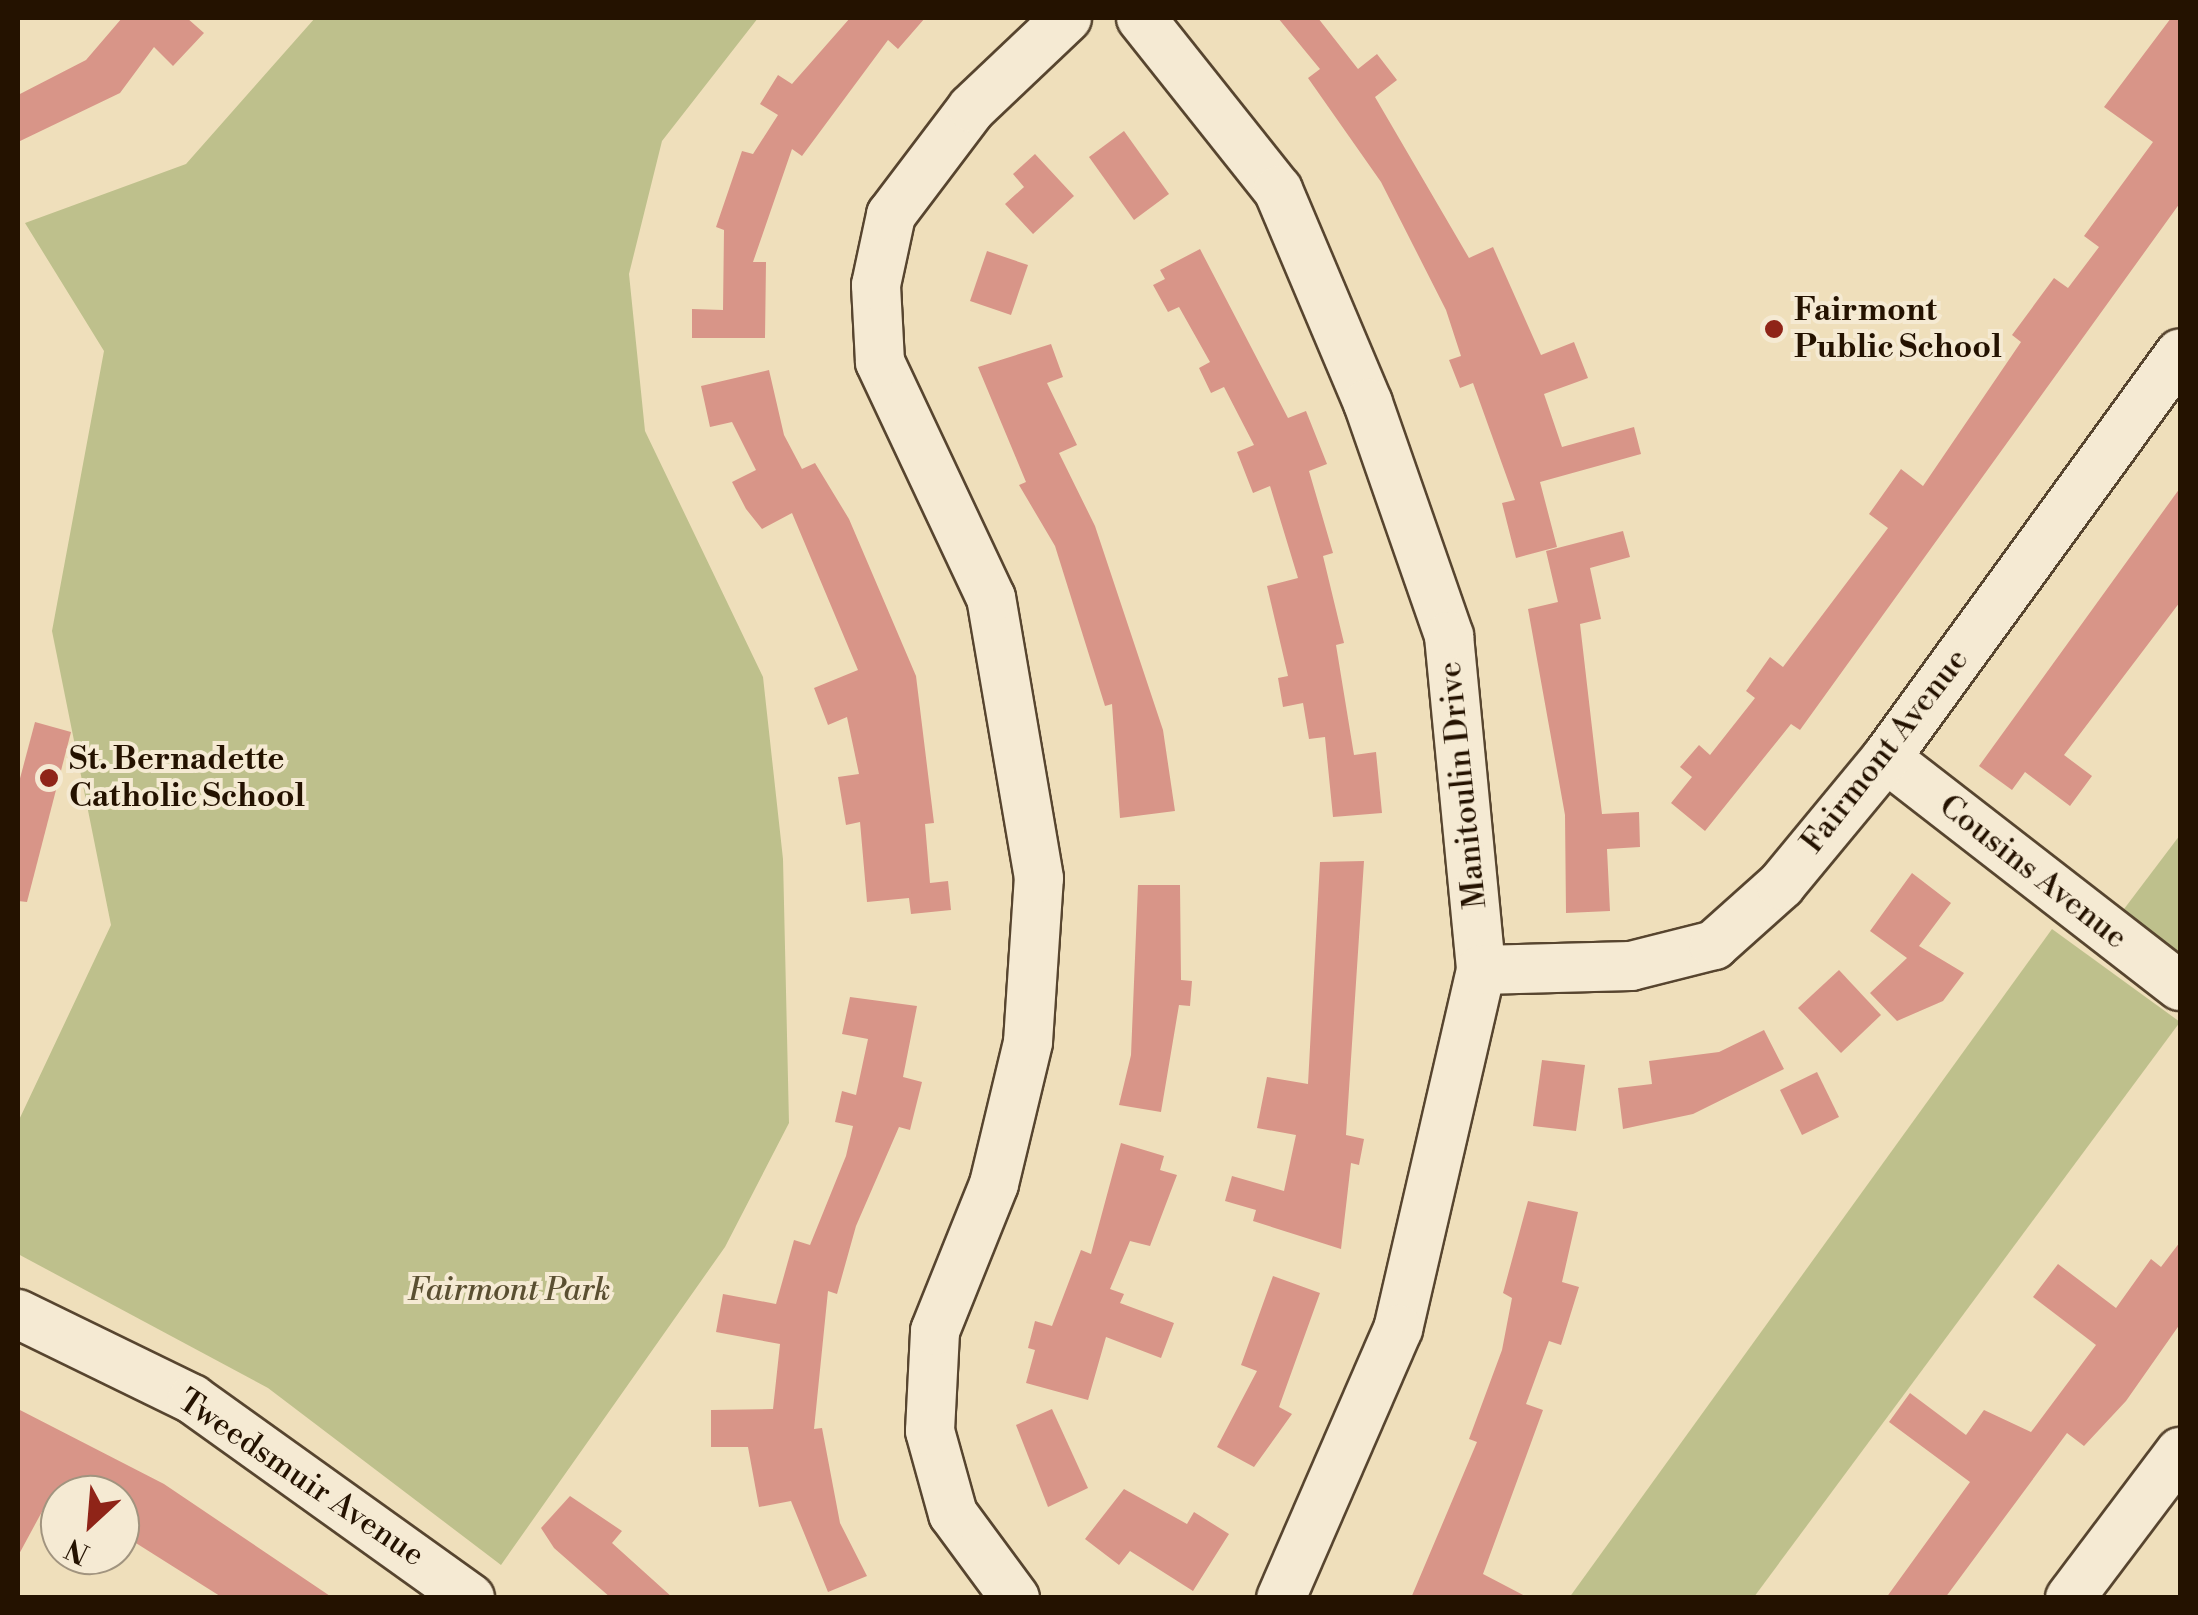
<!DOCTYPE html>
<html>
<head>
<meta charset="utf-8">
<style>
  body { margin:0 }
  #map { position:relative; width:2198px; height:1615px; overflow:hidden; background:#efdfbb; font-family:"Libre Bodoni",serif }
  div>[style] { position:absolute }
  .green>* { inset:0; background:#bec08c }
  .building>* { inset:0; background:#d89588 }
  .roads { filter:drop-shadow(2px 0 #57452f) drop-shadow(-2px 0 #57452f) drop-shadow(0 2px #57452f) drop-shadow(0 -2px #57452f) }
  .minor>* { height:48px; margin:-24px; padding:0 24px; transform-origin:24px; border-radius:24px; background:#f5ead3 }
  .dots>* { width:28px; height:28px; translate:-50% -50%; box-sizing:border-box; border:5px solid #f5ead3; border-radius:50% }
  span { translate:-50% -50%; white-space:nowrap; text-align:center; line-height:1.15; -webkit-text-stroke:8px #f5ead3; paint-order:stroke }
  .poi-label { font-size:32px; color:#241200; font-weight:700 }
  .left { translate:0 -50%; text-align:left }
  .street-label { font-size:32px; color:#241200 }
  .park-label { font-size:32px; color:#5a4f31; font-style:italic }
  .frame { position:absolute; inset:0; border:20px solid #241200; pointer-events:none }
  .north { position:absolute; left:40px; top:1475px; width:100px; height:100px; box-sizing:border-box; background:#f5ead3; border:2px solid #a1947f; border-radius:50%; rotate:206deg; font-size:28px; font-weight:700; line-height:40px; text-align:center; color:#241200 }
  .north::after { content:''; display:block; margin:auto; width:35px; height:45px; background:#8f2418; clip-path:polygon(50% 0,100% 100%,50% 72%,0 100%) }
</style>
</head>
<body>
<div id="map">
  <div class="green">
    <div style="clip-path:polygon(315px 18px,758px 18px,662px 141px,629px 274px,645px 431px,763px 677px,783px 859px,789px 1123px,725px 1247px,501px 1565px,268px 1388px,18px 1254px,18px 1122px,111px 925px,52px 631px,104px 351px,25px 223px,186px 164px)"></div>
    <div style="clip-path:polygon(2180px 835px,2180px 959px,2121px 913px)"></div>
    <div style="clip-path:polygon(2052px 929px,2180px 1022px,1754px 1597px,1569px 1598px)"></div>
  </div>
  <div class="building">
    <div style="clip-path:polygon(122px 18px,187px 18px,204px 33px,173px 66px,154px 47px,120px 93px,18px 142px,18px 95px,86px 60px)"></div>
    <div style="clip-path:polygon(850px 18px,925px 18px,898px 49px,888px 40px,802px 156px,792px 149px,753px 262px,766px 262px,765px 338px,692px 338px,692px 309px,723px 310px,724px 230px,716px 227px,742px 151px,753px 154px,778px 115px,760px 104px,778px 75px,792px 84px)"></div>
    <div style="clip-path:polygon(1278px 18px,1318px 18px,1358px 69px,1377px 54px,1397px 80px,1375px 97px,1469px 258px,1493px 247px,1541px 355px,1574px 342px,1588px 378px,1544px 394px,1562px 447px,1634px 427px,1641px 454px,1540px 482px,1557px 547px,1516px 558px,1502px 503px,1515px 500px,1473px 383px,1460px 388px,1449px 360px,1461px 356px,1446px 310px,1381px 182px,1308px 78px,1320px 69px)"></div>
    <div style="clip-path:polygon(2171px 18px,2180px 18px,2180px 203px,1800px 730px,1791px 724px,1705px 831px,1671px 803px,1692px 777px,1680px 767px,1699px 745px,1710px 755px,1755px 698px,1746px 691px,1770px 657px,1783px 667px,1888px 528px,1869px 514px,1901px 469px,1923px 486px,2021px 342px,2012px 335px,2054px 278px,2068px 288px,2099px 247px,2084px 236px,2153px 142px,2104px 107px)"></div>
    <div style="clip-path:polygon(1124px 131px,1169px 194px,1134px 220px,1089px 157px)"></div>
    <div style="clip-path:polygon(1035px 154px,1074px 196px,1033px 234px,1005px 204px,1024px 187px,1013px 174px)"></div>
    <div style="clip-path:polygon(1200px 249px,1288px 418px,1306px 411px,1327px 464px,1309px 471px,1333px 553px,1323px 556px,1344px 643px,1336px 645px,1354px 755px,1376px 752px,1382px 813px,1333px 817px,1325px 737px,1309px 739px,1303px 703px,1283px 707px,1278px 678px,1288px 676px,1267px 586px,1298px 578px,1270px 486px,1253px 493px,1237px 452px,1254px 445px,1224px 387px,1211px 393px,1199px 368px,1210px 362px,1179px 307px,1168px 312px,1153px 285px,1165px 279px,1160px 270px)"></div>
    <div style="clip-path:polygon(987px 251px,1028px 265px,1011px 315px,970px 301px)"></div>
    <div style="clip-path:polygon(1051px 344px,1063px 377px,1047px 383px,1077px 445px,1059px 453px,1095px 526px,1163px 730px,1175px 811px,1120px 818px,1112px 704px,1105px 706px,1055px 546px,1019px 485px,1026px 482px,978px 367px)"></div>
    <div style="clip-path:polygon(769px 370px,784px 435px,802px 469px,815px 463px,849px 519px,916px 676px,934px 823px,925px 824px,930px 883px,948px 881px,951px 910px,911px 914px,909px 898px,867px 902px,860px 822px,846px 825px,838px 777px,859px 774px,847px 717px,828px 725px,814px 688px,858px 670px,792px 513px,762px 529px,746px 509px,732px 482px,756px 470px,732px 422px,710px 427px,701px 386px)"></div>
    <div style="clip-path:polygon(2180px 488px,2180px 602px,2064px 755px,2092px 776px,2070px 806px,2025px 772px,2012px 790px,1979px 766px)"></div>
    <div style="clip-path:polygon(1623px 531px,1630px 557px,1590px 568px,1601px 619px,1580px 624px,1602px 814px,1639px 812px,1640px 847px,1607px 849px,1610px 911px,1566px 913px,1565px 815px,1528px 609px,1558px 602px,1546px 551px)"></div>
    <div style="clip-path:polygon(35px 722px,71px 732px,27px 902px,18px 901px,18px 786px)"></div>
    <div style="clip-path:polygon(1364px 861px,1346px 1135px,1364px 1139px,1359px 1165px,1351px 1163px,1341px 1249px,1253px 1221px,1256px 1210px,1225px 1201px,1232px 1176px,1284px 1191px,1296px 1135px,1257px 1128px,1267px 1077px,1308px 1084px,1320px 862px)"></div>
    <div style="clip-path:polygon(1912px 873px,1951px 903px,1919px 946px,1964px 973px,1943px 1001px,1897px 1021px,1870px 993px,1907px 958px,1870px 931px)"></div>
    <div style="clip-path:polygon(1138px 885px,1180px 885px,1181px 980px,1192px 981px,1190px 1006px,1179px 1005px,1161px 1112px,1119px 1105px,1131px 1055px)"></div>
    <div style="clip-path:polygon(1839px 970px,1881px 1015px,1841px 1053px,1798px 1008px)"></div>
    <div style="clip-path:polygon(850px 997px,917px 1006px,903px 1077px,922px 1082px,910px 1130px,899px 1127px,856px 1226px,837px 1294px,828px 1291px,814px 1429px,822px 1428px,840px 1523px,867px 1576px,828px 1592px,791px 1501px,759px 1507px,748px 1447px,711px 1447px,711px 1410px,773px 1409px,780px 1344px,716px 1332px,723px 1294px,776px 1304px,794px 1240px,810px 1245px,846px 1156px,853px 1126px,835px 1122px,842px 1091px,856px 1095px,868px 1039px,842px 1034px)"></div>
    <div style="clip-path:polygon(1764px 1030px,1784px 1069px,1693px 1114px,1623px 1129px,1618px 1088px,1652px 1084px,1649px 1061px,1719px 1052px)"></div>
    <div style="clip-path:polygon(1542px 1060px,1585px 1065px,1576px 1131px,1533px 1126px)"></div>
    <div style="clip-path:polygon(1817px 1072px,1839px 1117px,1802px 1135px,1780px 1090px)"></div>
    <div style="clip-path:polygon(1121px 1143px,1164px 1156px,1160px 1170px,1177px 1175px,1150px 1246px,1130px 1241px,1110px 1289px,1124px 1294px,1120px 1303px,1174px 1323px,1161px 1358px,1106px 1337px,1088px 1400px,1026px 1383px,1035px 1350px,1028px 1348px,1035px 1321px,1052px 1326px,1081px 1250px,1091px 1254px)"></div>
    <div style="clip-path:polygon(1528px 1201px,1578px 1212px,1562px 1282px,1579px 1287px,1561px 1345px,1549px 1341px,1526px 1404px,1543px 1410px,1483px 1574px,1529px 1598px,1411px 1598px,1477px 1442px,1469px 1439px,1502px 1350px,1512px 1298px,1503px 1293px)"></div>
    <div style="clip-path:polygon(2180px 1242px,2180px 1324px,2126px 1401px,2084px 1446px,2067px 1433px,1945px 1598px,1886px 1598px,1970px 1482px,1889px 1422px,1910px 1393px,1966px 1435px,1984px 1410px,2031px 1432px,2096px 1345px,2033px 1297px,2058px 1264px,2116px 1308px,2151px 1259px,2161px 1267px)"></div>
    <div style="clip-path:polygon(1273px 1276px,1320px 1293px,1279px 1407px,1292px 1414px,1254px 1467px,1217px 1447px,1257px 1371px,1241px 1365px)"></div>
    <div style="clip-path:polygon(18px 1409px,164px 1484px,333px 1598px,223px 1598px,120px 1533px,120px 1495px,51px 1495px,18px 1556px)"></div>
    <div style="clip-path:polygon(1052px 1409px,1088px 1488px,1048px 1507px,1016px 1425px)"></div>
    <div style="clip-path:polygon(1124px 1489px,1187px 1524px,1194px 1512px,1229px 1534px,1193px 1591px,1130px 1551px,1119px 1565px,1085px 1539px)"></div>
    <div style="clip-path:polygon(570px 1496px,622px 1531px,612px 1543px,673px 1598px,611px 1598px,554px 1548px,541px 1528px)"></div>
  </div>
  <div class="roads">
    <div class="minor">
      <div style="left:1141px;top:18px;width:220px;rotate:51.5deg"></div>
      <div style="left:1278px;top:190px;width:231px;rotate:67.1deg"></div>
      <div style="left:1368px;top:403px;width:247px;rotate:70.8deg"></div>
      <div style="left:1449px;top:636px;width:336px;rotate:84.5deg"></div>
      <div style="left:1481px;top:970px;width:368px;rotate:103deg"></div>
      <div style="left:1398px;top:1329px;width:293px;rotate:113.5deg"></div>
      <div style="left:1886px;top:758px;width:372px;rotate:37.8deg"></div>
      <div style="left:1481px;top:970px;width:150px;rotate:-1.5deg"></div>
      <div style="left:1631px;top:966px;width:86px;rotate:-14.2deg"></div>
      <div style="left:1714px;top:945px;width:90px;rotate:-41.8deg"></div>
      <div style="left:1781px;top:885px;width:165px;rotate:-50.4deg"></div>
      <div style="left:1886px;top:758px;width:500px;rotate:-54deg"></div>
      <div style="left:18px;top:1314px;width:194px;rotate:26deg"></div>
      <div style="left:192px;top:1399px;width:342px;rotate:35.6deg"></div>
      <div style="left:1015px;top:1598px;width:104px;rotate:-126.4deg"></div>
      <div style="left:953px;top:1514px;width:86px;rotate:-105.5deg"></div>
      <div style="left:930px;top:1431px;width:100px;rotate:-87.1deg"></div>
      <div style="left:935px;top:1331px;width:158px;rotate:-68.1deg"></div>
      <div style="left:994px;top:1184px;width:146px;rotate:-76.5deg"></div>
      <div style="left:1028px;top:1042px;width:164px;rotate:-86.2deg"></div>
      <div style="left:1039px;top:878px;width:284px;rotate:-99.7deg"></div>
      <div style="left:991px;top:598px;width:261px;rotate:-115.2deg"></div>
      <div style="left:880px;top:362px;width:77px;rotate:-93deg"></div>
      <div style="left:876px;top:285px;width:72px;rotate:-77.9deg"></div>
      <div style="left:891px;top:215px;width:134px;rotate:-52.9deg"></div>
      <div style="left:972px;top:108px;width:131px;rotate:-43.5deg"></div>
      <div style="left:2070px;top:1598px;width:183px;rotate:-53deg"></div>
    </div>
  </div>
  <div class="dots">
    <div style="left:1774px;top:329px;background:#8f2418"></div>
    <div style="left:49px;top:778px;background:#8f2418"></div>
  </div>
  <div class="poi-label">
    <span class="left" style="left:1794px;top:329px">Fairmont<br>Public School</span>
    <span class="left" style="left:69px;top:778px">St. Bernadette<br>Catholic School</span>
  </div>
  <div class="street-label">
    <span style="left:1885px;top:751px;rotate:-52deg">Fairmont Avenue</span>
    <span style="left:1463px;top:785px;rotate:-96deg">Manitoulin Drive</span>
    <span style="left:2033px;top:872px;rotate:38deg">Cousins Avenue</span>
    <span style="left:301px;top:1478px;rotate:34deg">Tweedsmuir Avenue</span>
  </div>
  <div class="park-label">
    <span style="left:509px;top:1290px">Fairmont Park</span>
  </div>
  <div class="frame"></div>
  <div class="north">N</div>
</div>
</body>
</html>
